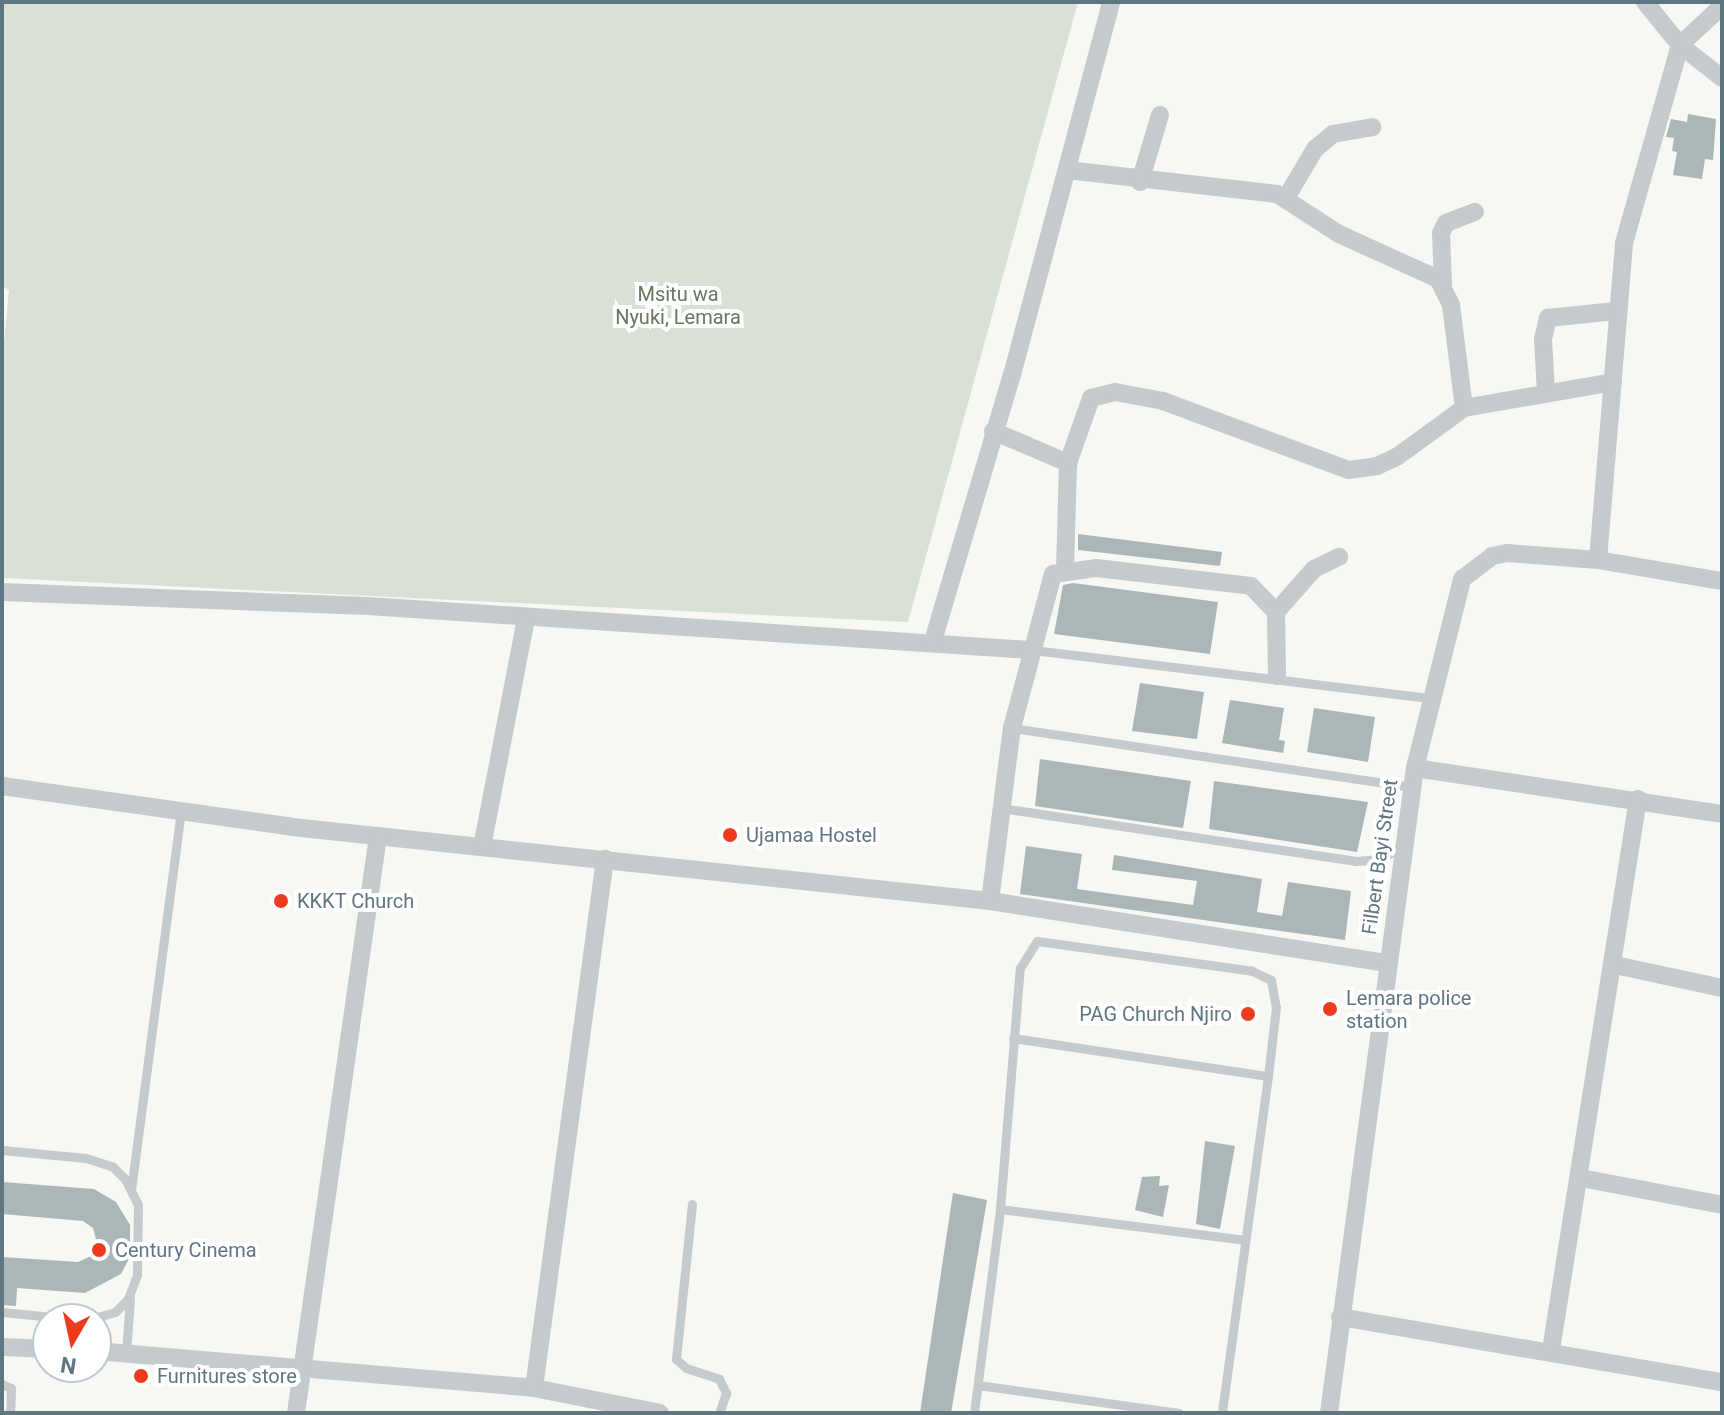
<!DOCTYPE html>
<html>
<head>
<meta charset="utf-8">
<style>
  body { margin:0 }
  #map { position:relative; width:1724px; height:1415px; overflow:hidden; background:#f7f7f4; font-family:Roboto,sans-serif }
  div>[style] { position:absolute }
  .green>* { inset:0; background:#d9e0d5 }
  .building>* { inset:0; background:#abb6b9 }
  .service>* { height:9px; margin:-4.5px; padding:0 4.5px; transform-origin:4.5px; border-radius:4.5px; background:#c5cacc }
  .minor>* { height:18px; margin:-9px; padding:0 9px; transform-origin:9px; border-radius:9px; background:#c5cacc }
  .dots>* { width:22px; height:22px; translate:-50% -50%; box-sizing:border-box; border:4px solid #fff; border-radius:50% }
  span { translate:-50% -50%; white-space:nowrap; text-align:center; line-height:1.15; -webkit-text-stroke:8px #fff; paint-order:stroke }
  .park-label { font-size:20px; color:#667960 }
  .poi-label { font-size:20px; color:#607681 }
  .left { translate:0 -50%; text-align:left }
  .right { translate:-100% -50%; text-align:right }
  .street-label { font-size:20px; color:#607681 }
  .frame { position:absolute; inset:0; border:4px solid #607681; pointer-events:none }
  .north { position:absolute; left:32px; top:1303px; width:80px; height:80px; box-sizing:border-box; background:#fff; border:2px solid #bfc8cd; border-radius:50%; rotate:189deg; font-size:22px; font-weight:700; line-height:32px; text-align:center; color:#607681 }
  .north::after { content:''; display:block; margin:auto; width:28px; height:36px; background:#ee3b1e; clip-path:polygon(50% 0,100% 100%,50% 72%,0 100%) }
</style>
</head>
<body>
<div id="map">
  <div class="green">
    <div style="clip-path:polygon(2px 2px,1078px 2px,908px 622px,2px 578px,2px 364px,9px 290px,2px 286px)"></div>
  </div>
  <div class="building">
    <div style="clip-path:polygon(1688px 114px,1716px 119px,1713px 160px,1705px 159px,1702px 179px,1673px 175px,1677px 152px,1672px 151px,1674px 138px,1666px 137px,1671px 119px,1687px 122px)"></div>
    <div style="clip-path:polygon(1078px 534px,1222px 552px,1220px 566px,1078px 550px)"></div>
    <div style="clip-path:polygon(1073px 583px,1218px 602px,1210px 654px,1054px 634px,1063px 585px)"></div>
    <div style="clip-path:polygon(1140px 683px,1204px 692px,1197px 739px,1132px 731px)"></div>
    <div style="clip-path:polygon(1230px 700px,1284px 708px,1279px 740px,1285px 741px,1283px 753px,1222px 743px)"></div>
    <div style="clip-path:polygon(1314px 708px,1375px 717px,1368px 762px,1307px 752px)"></div>
    <div style="clip-path:polygon(1040px 759px,1191px 781px,1183px 828px,1035px 806px)"></div>
    <div style="clip-path:polygon(1214px 781px,1368px 802px,1357px 852px,1209px 829px)"></div>
    <div style="clip-path:polygon(1026px 846px,1082px 854px,1077px 889px,1193px 905px,1197px 881px,1112px 870px,1114px 855px,1262px 879px,1257px 912px,1282px 916px,1288px 882px,1351px 891px,1345px 940px,1020px 894px)"></div>
    <div style="clip-path:polygon(1205px 1141px,1235px 1146px,1220px 1229px,1196px 1224px)"></div>
    <div style="clip-path:polygon(1160px 1176px,1159px 1186px,1169px 1185px,1163px 1217px,1135px 1210px,1142px 1177px)"></div>
    <div style="clip-path:polygon(2px 1182px,94px 1189px,116px 1202px,130px 1225px,130px 1257px,121px 1274px,85px 1293px,17px 1288px,16px 1306px,2px 1305px,2px 1257px,78px 1262px,91px 1256px,97px 1243px,93px 1228px,83px 1221px,2px 1214px)"></div>
    <div style="clip-path:polygon(953px 1193px,987px 1200px,951px 1413px,920px 1413px)"></div>
  </div>
  <div class="service">
    <div style="left:1033px;top:650px;width:401px;rotate:6.9deg"></div>
    <div style="left:1012px;top:728px;width:404px;rotate:8.4deg"></div>
    <div style="left:1001px;top:808px;width:359px;rotate:8.5deg"></div>
    <div style="left:1356px;top:861px;width:24px;rotate:-5deg"></div>
    <div style="left:1380px;top:859px;width:24px;rotate:-28deg"></div>
    <div style="left:1013px;top:1038px;width:258px;rotate:8.5deg"></div>
    <div style="left:2px;top:1150px;width:84px;rotate:5.4deg"></div>
    <div style="left:86px;top:1158px;width:28px;rotate:18deg"></div>
    <div style="left:113px;top:1167px;width:17px;rotate:45deg"></div>
    <div style="left:125px;top:1179px;width:29px;rotate:63deg"></div>
    <div style="left:138px;top:1205px;width:70px;rotate:90.8deg"></div>
    <div style="left:137px;top:1275px;width:26px;rotate:111deg"></div>
    <div style="left:128px;top:1299px;width:18px;rotate:135deg"></div>
    <div style="left:115px;top:1312px;width:25px;rotate:164deg"></div>
    <div style="left:131px;top:1190px;width:382px;rotate:-82.5deg"></div>
    <div style="left:692px;top:1204px;width:156px;rotate:95.9deg"></div>
    <div style="left:676px;top:1359px;width:13px;rotate:42deg"></div>
    <div style="left:686px;top:1368px;width:35px;rotate:18deg"></div>
    <div style="left:719px;top:1379px;width:16px;rotate:63deg"></div>
    <div style="left:726px;top:1393px;width:21px;rotate:109deg"></div>
    <div style="left:1000px;top:1209px;width:246px;rotate:7.2deg"></div>
    <div style="left:2px;top:1312px;width:71px;rotate:5.6deg"></div>
    <div style="left:126px;top:1353px;width:55px;rotate:-85.8deg"></div>
    <div style="left:2px;top:1384px;width:10px;rotate:24deg"></div>
    <div style="left:11px;top:1388px;width:25px;rotate:92deg"></div>
    <div style="left:978px;top:1385px;width:203px;rotate:7.9deg"></div>
    <div style="left:974px;top:1413px;width:206px;rotate:-82.7deg"></div>
    <div style="left:1000px;top:1209px;width:242px;rotate:-85.3deg"></div>
    <div style="left:1020px;top:968px;width:32px;rotate:-58deg"></div>
    <div style="left:1037px;top:941px;width:217px;rotate:7.9deg"></div>
    <div style="left:1252px;top:971px;width:21px;rotate:25deg"></div>
    <div style="left:1271px;top:980px;width:27px;rotate:80deg"></div>
    <div style="left:1276px;top:1007px;width:69px;rotate:96.6deg"></div>
    <div style="left:1268px;top:1076px;width:340px;rotate:97.8deg"></div>
  </div>
  <div class="minor">
    <div style="left:1645px;top:2px;width:55px;rotate:50.9deg"></div>
    <div style="left:1680px;top:45px;width:53px;rotate:38.2deg"></div>
    <div style="left:1067px;top:170px;width:211px;rotate:6.5deg"></div>
    <div style="left:1277px;top:194px;width:74px;rotate:32.8deg"></div>
    <div style="left:1339px;top:234px;width:109px;rotate:24.4deg"></div>
    <div style="left:1438px;top:279px;width:29px;rotate:63deg"></div>
    <div style="left:1451px;top:305px;width:104px;rotate:82.8deg"></div>
    <div style="left:1140px;top:182px;width:70px;rotate:-73.4deg"></div>
    <div style="left:1286px;top:198px;width:57px;rotate:-59.4deg"></div>
    <div style="left:1315px;top:149px;width:23px;rotate:-40deg"></div>
    <div style="left:1333px;top:134px;width:40px;rotate:-10deg"></div>
    <div style="left:1443px;top:284px;width:51px;rotate:-92.2deg"></div>
    <div style="left:1441px;top:233px;width:11px;rotate:-63deg"></div>
    <div style="left:1446px;top:223px;width:31px;rotate:-21deg"></div>
    <div style="left:1546px;top:393px;width:54px;rotate:-93.2deg"></div>
    <div style="left:1543px;top:339px;width:22px;rotate:-77deg"></div>
    <div style="left:1548px;top:318px;width:68px;rotate:-5.9deg"></div>
    <div style="left:993px;top:431px;width:82px;rotate:23.1deg"></div>
    <div style="left:1068px;top:463px;width:107px;rotate:91.6deg"></div>
    <div style="left:1068px;top:463px;width:69px;rotate:-70.5deg"></div>
    <div style="left:1091px;top:398px;width:25px;rotate:-14deg"></div>
    <div style="left:1115px;top:392px;width:49px;rotate:10.6deg"></div>
    <div style="left:1163px;top:401px;width:198px;rotate:20.4deg"></div>
    <div style="left:1349px;top:470px;width:28px;rotate:-8deg"></div>
    <div style="left:1377px;top:466px;width:23px;rotate:-25deg"></div>
    <div style="left:1398px;top:456px;width:82px;rotate:-36deg"></div>
    <div style="left:1464px;top:408px;width:151px;rotate:-9.9deg"></div>
    <div style="left:1598px;top:560px;width:318px;rotate:-85.3deg"></div>
    <div style="left:1624px;top:243px;width:206px;rotate:-74.2deg"></div>
    <div style="left:1680px;top:45px;width:57px;rotate:-42.9deg"></div>
    <div style="left:2px;top:592px;width:366px;rotate:2.2deg"></div>
    <div style="left:368px;top:606px;width:663px;rotate:3.8deg"></div>
    <div style="left:1276px;top:612px;width:57px;rotate:-48.5deg"></div>
    <div style="left:1314px;top:569px;width:28px;rotate:-26deg"></div>
    <div style="left:933px;top:641px;width:277px;rotate:-73.5deg"></div>
    <div style="left:1012px;top:375px;width:386px;rotate:-75.1deg"></div>
    <div style="left:1415px;top:768px;width:310px;rotate:8.5deg"></div>
    <div style="left:2px;top:786px;width:293px;rotate:8deg"></div>
    <div style="left:292px;top:827px;width:702px;rotate:6.05deg"></div>
    <div style="left:990px;top:901px;width:402px;rotate:8.9deg"></div>
    <div style="left:482px;top:847px;width:233px;rotate:-79.1deg"></div>
    <div style="left:990px;top:901px;width:174px;rotate:-82.8deg"></div>
    <div style="left:1012px;top:728px;width:159px;rotate:-75.1deg"></div>
    <div style="left:1053px;top:574px;width:43px;rotate:-7.9deg"></div>
    <div style="left:1096px;top:568px;width:156px;rotate:6.6deg"></div>
    <div style="left:1251px;top:586px;width:36px;rotate:46deg"></div>
    <div style="left:1276px;top:612px;width:64px;rotate:89.1deg"></div>
    <div style="left:1615px;top:965px;width:109px;rotate:12.1deg"></div>
    <div style="left:1581px;top:1178px;width:144px;rotate:10.8deg"></div>
    <div style="left:1340px;top:1317px;width:387px;rotate:9.7deg"></div>
    <div style="left:2px;top:1347px;width:46px;rotate:2.5deg"></div>
    <div style="left:1551px;top:1350px;width:558px;rotate:-81.03deg"></div>
    <div style="left:96px;top:1351px;width:440px;rotate:4.8deg"></div>
    <div style="left:534px;top:1388px;width:128px;rotate:11.2deg"></div>
    <div style="left:534px;top:1388px;width:534px;rotate:-82.36deg"></div>
    <div style="left:296px;top:1413px;width:583px;rotate:-81.91deg"></div>
    <div style="left:1329px;top:1413px;width:651px;rotate:-82.41deg"></div>
    <div style="left:1415px;top:768px;width:195px;rotate:-76deg"></div>
    <div style="left:1462px;top:579px;width:38px;rotate:-37deg"></div>
    <div style="left:1492px;top:556px;width:15px;rotate:-11deg"></div>
    <div style="left:1507px;top:553px;width:91px;rotate:4.4deg"></div>
    <div style="left:1598px;top:560px;width:126px;rotate:9.6deg"></div>
  </div>
  <div class="dots">
    <div style="left:730px;top:835px;background:#ee3b1e"></div>
    <div style="left:281px;top:901px;background:#ee3b1e"></div>
    <div style="left:1330px;top:1009px;background:#ee3b1e"></div>
    <div style="left:1248px;top:1014px;background:#ee3b1e"></div>
    <div style="left:99px;top:1250px;background:#ee3b1e"></div>
    <div style="left:141px;top:1376px;background:#ee3b1e"></div>
  </div>
  <div class="park-label">
    <span style="left:678px;top:306px">Msitu wa<br>Nyuki, Lemara</span>
  </div>
  <div class="poi-label">
    <span class="left" style="left:746px;top:835px">Ujamaa Hostel</span>
    <span class="left" style="left:297px;top:901px">KKKT Church</span>
    <span class="left" style="left:1346px;top:1010px">Lemara police<br>station</span>
    <span class="right" style="left:1232px;top:1014px">PAG Church Njiro</span>
    <span class="left" style="left:115px;top:1250px">Century Cinema</span>
    <span class="left" style="left:157px;top:1376px">Furnitures store</span>
  </div>
  <div class="street-label">
    <span style="left:1380px;top:857px;rotate:-82deg">Filbert Bayi Street</span>
  </div>
  <div class="frame"></div>
  <div class="north">N</div>
</div>
</body>
</html>
